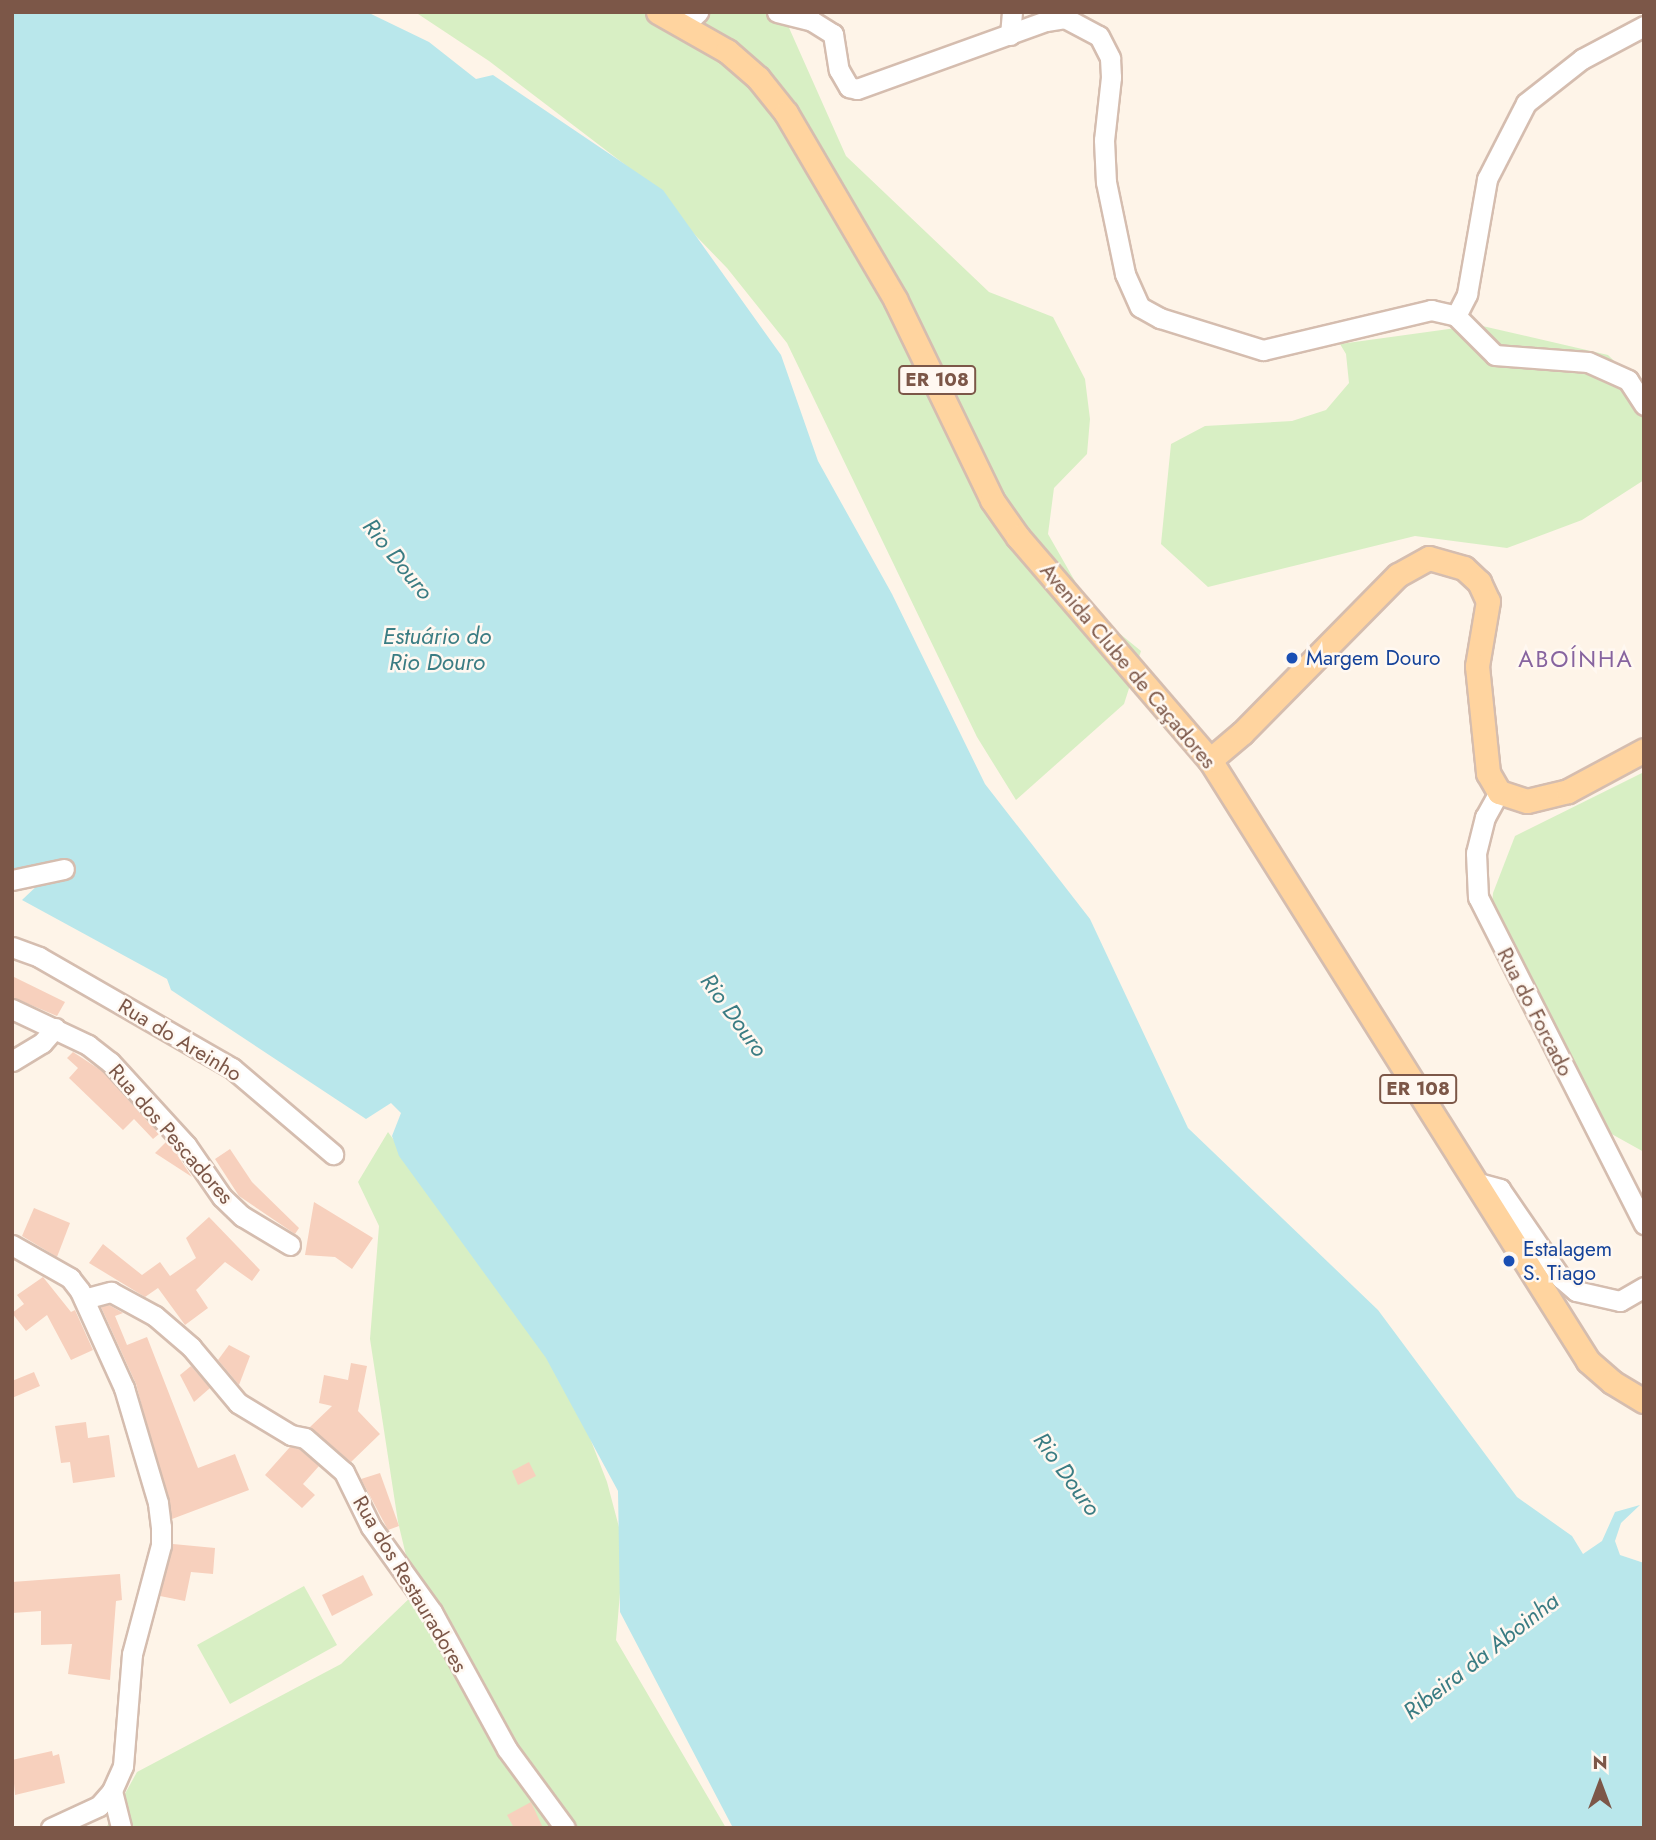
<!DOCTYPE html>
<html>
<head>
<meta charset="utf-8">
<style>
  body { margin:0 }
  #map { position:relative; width:1656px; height:1840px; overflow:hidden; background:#fef4e8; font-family:Jost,sans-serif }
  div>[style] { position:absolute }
  .green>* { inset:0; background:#d8efc4 }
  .water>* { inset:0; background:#b9e7eb }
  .building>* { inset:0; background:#f7d0bd }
  .roads { filter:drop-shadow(2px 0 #d5bdaf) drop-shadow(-2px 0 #d5bdaf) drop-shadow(0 2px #d5bdaf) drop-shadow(0 -2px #d5bdaf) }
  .minor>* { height:19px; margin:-9.5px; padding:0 9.5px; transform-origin:9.5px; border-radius:9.5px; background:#fff }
  .major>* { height:23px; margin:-11.5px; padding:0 11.5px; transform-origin:11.5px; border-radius:11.5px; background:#ffd49f }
  .dots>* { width:19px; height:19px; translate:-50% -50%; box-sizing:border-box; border:4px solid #fff8f1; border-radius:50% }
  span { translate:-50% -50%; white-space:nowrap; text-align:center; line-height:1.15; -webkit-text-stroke:5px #fff8f1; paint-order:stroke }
  .shield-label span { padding:2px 5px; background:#fff8f1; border:2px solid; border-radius:5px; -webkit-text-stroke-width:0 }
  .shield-label { font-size:19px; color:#7c5748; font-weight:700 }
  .transit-label { font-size:21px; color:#164399 }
  .left { translate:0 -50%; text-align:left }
  .street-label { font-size:21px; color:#7c5748 }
  .water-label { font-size:23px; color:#3a7c83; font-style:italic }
  .neighbourhood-label { font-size:23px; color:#87649f; letter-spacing:2px }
  .frame { position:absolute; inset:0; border:14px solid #7c5748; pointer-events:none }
  .north { position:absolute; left:1565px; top:1749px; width:70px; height:70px; -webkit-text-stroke:5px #fff8f1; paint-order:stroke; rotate:0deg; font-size:19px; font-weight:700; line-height:28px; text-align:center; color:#7c5748 }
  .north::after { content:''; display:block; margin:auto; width:24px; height:32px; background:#7c5748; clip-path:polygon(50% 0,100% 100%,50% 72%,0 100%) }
</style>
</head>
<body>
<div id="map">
  <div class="green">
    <div style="clip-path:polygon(415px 12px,782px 12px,846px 156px,989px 292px,1053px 317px,1085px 379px,1090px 419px,1087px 454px,1054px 488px,1048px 534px,1092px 611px,1141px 651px,1124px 704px,1016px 800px,977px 737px,787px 343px,727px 268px,632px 170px,489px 61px)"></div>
    <div style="clip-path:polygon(1478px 325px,1608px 355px,1644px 390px,1644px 480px,1582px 520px,1507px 548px,1415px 536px,1208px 587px,1161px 544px,1171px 444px,1205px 426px,1292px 421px,1326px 410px,1349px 383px,1346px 354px,1340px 344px)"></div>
    <div style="clip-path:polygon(1644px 772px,1644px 1152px,1608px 1132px,1489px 940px,1493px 893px,1515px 836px)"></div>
    <div style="clip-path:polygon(388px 1132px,586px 1402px,583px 1420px,607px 1482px,624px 1546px,616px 1640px,726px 1828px,106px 1828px,137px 1772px,341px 1664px,415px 1593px,398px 1522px,370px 1339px,379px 1226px,358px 1182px)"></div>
    <div style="clip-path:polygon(304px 1586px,337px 1645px,230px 1704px,197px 1645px)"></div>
  </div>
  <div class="water">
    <div style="clip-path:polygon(12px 12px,367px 12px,429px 42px,476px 79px,493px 75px,663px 190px,781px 355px,818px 461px,892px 594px,985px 784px,1090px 919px,1188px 1128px,1378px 1310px,1517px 1497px,1572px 1536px,1583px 1554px,1602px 1541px,1615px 1512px,1640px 1505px,1621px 1523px,1615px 1541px,1620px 1555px,1644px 1563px,1644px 1828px,733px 1828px,620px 1612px,618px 1491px,546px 1358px,399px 1156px,392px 1136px,401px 1113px,391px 1103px,366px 1119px,171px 990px,167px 979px,22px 900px,42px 881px,12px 871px)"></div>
  </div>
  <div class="building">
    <div style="clip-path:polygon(12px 976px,65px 1002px,57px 1016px,12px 997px)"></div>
    <div style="clip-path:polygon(73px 1052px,102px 1071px,159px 1134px,153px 1139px,134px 1119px,123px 1130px,69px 1078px,78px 1068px,67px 1058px)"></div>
    <div style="clip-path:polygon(166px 1142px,176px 1153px,192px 1177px,155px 1153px)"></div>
    <div style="clip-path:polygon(230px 1149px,252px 1182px,299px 1228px,295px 1234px,239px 1196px,215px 1159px)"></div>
    <div style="clip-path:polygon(314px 1202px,373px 1238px,352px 1269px,335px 1257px,305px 1255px)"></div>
    <div style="clip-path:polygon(34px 1208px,70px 1223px,57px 1257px,22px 1236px)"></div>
    <div style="clip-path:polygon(209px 1217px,260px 1270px,252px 1281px,225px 1262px,196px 1290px,208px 1308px,185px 1325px,158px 1288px,145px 1297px,89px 1263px,103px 1244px,142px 1275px,160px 1262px,170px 1276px,196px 1258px,186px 1238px)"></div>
    <div style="clip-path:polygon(43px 1277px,71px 1312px,75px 1310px,93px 1350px,71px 1360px,47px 1315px,26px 1331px,12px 1313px,24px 1304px,17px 1295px)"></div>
    <div style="clip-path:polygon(109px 1305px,123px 1313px,115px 1316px,127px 1345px,147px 1337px,198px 1468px,235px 1454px,249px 1490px,172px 1519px,136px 1384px,101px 1307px)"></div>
    <div style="clip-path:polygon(229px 1345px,250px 1356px,239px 1385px,218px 1360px)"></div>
    <div style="clip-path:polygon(351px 1363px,367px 1366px,358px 1411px,380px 1434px,351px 1462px,310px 1427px,332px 1406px,319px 1403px,324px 1375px,348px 1380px)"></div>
    <div style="clip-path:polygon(191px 1366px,210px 1388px,194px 1402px,180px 1375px)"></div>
    <div style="clip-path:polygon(34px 1372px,40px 1386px,12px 1398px,12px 1381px)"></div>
    <div style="clip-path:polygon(86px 1422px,88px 1438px,109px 1435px,115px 1477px,73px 1483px,70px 1462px,61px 1463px,55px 1426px)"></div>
    <div style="clip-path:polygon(290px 1447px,299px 1449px,319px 1466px,303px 1484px,315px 1495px,302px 1508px,265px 1475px)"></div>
    <div style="clip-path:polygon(529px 1462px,536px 1476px,518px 1485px,512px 1471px)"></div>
    <div style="clip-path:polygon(380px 1473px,399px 1526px,388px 1530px,361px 1479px)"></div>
    <div style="clip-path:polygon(173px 1544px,215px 1548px,213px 1574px,191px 1572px,185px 1601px,160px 1596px)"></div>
    <div style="clip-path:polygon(120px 1574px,122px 1600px,116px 1601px,110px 1680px,68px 1674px,72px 1644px,41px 1645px,41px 1611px,12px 1613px,12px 1582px)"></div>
    <div style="clip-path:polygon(363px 1575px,373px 1595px,332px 1616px,322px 1595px)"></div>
    <div style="clip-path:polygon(52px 1751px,53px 1756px,59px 1754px,65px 1783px,15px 1795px,12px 1760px)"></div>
    <div style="clip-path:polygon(531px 1802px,543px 1828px,514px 1828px,507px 1815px)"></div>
  </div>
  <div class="roads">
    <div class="minor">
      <div style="left:777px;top:12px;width:36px;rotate:14deg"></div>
      <div style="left:812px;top:21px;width:25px;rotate:32deg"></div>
      <div style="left:833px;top:34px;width:36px;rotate:81deg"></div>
      <div style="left:839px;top:70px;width:20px;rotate:60deg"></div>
      <div style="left:849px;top:87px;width:8px;rotate:14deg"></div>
      <div style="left:857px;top:89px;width:201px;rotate:-19.8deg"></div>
      <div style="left:1046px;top:21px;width:19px;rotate:-9deg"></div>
      <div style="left:1065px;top:18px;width:38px;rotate:28deg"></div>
      <div style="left:1099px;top:36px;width:25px;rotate:63deg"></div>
      <div style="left:1110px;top:58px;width:19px;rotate:87deg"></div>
      <div style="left:1111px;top:77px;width:63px;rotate:96.3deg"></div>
      <div style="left:1104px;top:140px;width:42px;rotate:87.3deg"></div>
      <div style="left:1106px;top:182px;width:94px;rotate:78.3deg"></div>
      <div style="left:1125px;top:274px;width:36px;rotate:66deg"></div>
      <div style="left:1140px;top:307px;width:23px;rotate:29deg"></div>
      <div style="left:1160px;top:318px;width:108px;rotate:17.3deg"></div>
      <div style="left:1263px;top:350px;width:173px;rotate:-13.4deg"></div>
      <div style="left:1431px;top:310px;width:26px;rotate:13deg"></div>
      <div style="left:1456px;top:316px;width:55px;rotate:45deg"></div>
      <div style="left:1495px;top:355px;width:93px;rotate:4.3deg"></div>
      <div style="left:1588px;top:362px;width:44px;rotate:24.2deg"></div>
      <div style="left:1628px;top:380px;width:30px;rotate:57deg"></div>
      <div style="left:683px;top:26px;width:21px;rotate:-43deg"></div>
      <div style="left:1010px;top:35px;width:23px;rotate:-85deg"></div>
      <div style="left:1456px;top:316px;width:25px;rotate:-63deg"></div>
      <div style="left:1467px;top:294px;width:117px;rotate:-80.1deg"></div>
      <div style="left:1487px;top:179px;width:85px;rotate:-62.8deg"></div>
      <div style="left:1526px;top:103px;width:71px;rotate:-38.2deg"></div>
      <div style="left:1582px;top:59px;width:70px;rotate:-28deg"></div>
      <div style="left:1499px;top:792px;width:29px;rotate:119deg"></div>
      <div style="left:1485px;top:817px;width:37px;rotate:104deg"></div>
      <div style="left:1476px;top:853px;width:44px;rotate:87.4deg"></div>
      <div style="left:1478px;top:897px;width:367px;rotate:63.1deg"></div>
      <div style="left:12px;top:880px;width:53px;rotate:-11.9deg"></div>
      <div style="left:12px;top:947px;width:29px;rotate:20deg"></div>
      <div style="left:39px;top:957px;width:223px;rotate:29.9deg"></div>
      <div style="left:232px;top:1068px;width:133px;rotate:40.4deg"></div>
      <div style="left:12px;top:1009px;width:84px;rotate:25.3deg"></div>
      <div style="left:88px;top:1045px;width:28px;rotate:38deg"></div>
      <div style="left:110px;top:1062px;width:113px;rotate:47.5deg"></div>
      <div style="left:186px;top:1145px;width:63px;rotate:55.3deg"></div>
      <div style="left:222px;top:1197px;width:28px;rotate:44deg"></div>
      <div style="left:242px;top:1216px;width:56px;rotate:31.1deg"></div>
      <div style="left:12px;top:1061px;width:35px;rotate:-31deg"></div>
      <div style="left:42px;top:1043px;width:20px;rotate:-49deg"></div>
      <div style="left:1478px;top:1183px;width:23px;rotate:15deg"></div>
      <div style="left:1500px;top:1189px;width:108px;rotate:55.6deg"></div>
      <div style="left:1561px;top:1278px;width:20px;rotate:41deg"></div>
      <div style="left:1576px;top:1291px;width:45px;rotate:12.8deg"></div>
      <div style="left:1620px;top:1301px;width:28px;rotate:-30deg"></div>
      <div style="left:12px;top:1245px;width:67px;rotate:29.6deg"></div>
      <div style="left:70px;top:1278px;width:16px;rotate:52deg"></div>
      <div style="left:80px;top:1291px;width:107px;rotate:65.6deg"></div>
      <div style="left:124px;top:1388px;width:120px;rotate:73.5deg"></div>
      <div style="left:158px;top:1503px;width:24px;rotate:83deg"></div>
      <div style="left:161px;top:1527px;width:18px;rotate:90deg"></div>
      <div style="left:161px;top:1545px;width:113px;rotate:104.9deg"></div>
      <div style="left:132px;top:1654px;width:112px;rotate:94.6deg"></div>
      <div style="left:123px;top:1766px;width:27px;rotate:114deg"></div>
      <div style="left:112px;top:1791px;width:20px;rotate:131deg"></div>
      <div style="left:99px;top:1806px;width:53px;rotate:155.4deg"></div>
      <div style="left:84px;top:1299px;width:28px;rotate:-15deg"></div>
      <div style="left:111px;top:1292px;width:50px;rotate:28.6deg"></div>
      <div style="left:155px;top:1316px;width:48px;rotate:40.7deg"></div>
      <div style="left:191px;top:1347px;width:73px;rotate:50deg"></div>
      <div style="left:238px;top:1403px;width:62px;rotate:31.1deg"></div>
      <div style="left:291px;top:1435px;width:14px;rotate:12deg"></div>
      <div style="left:305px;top:1438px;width:52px;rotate:41.1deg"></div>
      <div style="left:344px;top:1472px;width:61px;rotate:63.9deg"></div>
      <div style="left:371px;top:1527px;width:105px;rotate:54.3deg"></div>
      <div style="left:432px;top:1612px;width:156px;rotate:61.3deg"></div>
      <div style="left:507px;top:1749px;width:98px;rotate:53.7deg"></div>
      <div style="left:112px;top:1791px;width:38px;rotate:76deg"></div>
    </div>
    <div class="major">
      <div style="left:658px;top:12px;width:79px;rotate:29.5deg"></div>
      <div style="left:727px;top:51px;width:41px;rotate:41.1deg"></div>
      <div style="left:758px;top:78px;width:45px;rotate:51.3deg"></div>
      <div style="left:786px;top:113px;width:216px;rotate:59.6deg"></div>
      <div style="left:895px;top:299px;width:223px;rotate:64.2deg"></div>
      <div style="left:992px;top:500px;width:45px;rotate:54.9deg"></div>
      <div style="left:1018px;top:537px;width:294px;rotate:49.3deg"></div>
      <div style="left:1210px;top:760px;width:710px;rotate:57.83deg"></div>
      <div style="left:1588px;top:1361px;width:32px;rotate:41deg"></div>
      <div style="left:1612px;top:1382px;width:37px;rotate:31deg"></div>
      <div style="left:1210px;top:760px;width:42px;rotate:-40.2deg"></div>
      <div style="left:1242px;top:733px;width:222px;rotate:-45.4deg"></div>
      <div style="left:1398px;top:575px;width:35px;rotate:-29deg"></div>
      <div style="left:1429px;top:558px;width:36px;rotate:16deg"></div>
      <div style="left:1464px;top:568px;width:21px;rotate:43deg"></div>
      <div style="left:1479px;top:582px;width:21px;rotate:65deg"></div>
      <div style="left:1488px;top:601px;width:66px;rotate:99.6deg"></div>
      <div style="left:1477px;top:666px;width:108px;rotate:84.1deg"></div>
      <div style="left:1488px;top:773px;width:22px;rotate:60deg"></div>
      <div style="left:1499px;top:792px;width:29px;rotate:18deg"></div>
      <div style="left:1527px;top:801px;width:42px;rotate:-13.7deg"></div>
      <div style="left:1568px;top:791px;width:86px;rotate:-28.3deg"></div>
    </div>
  </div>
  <div class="dots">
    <div style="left:1292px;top:658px;background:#1a4fb4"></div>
    <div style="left:1509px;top:1261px;background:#1a4fb4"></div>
  </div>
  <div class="shield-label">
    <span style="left:937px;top:380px">ER 108</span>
    <span style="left:1418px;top:1089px">ER 108</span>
  </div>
  <div class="transit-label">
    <span class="left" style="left:1306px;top:658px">Margem Douro</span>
    <span class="left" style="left:1523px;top:1261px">Estalagem<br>S. Tiago</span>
  </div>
  <div class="street-label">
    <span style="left:1128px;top:666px;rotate:50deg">Avenida Clube de Caçadores</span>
    <span style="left:1535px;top:1012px;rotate:63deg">Rua do Forcado</span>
    <span style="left:180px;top:1040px;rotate:31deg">Rua do Areinho</span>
    <span style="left:171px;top:1134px;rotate:49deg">Rua dos Pescadores</span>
    <span style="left:410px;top:1584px;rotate:59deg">Rua dos Restauradores</span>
  </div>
  <div class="water-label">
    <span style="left:398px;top:559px;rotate:51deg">Rio Douro</span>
    <span style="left:437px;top:649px">Estuário do<br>Rio Douro</span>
    <span style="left:734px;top:1015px;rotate:54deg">Rio Douro</span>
    <span style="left:1067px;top:1474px;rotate:54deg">Rio Douro</span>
    <span style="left:1481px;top:1656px;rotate:-38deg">Ribeira da Aboinha</span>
  </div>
  <div class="neighbourhood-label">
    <span style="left:1576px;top:659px">ABOÍNHA</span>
  </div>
  <div class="frame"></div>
  <div class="north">N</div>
</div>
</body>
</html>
